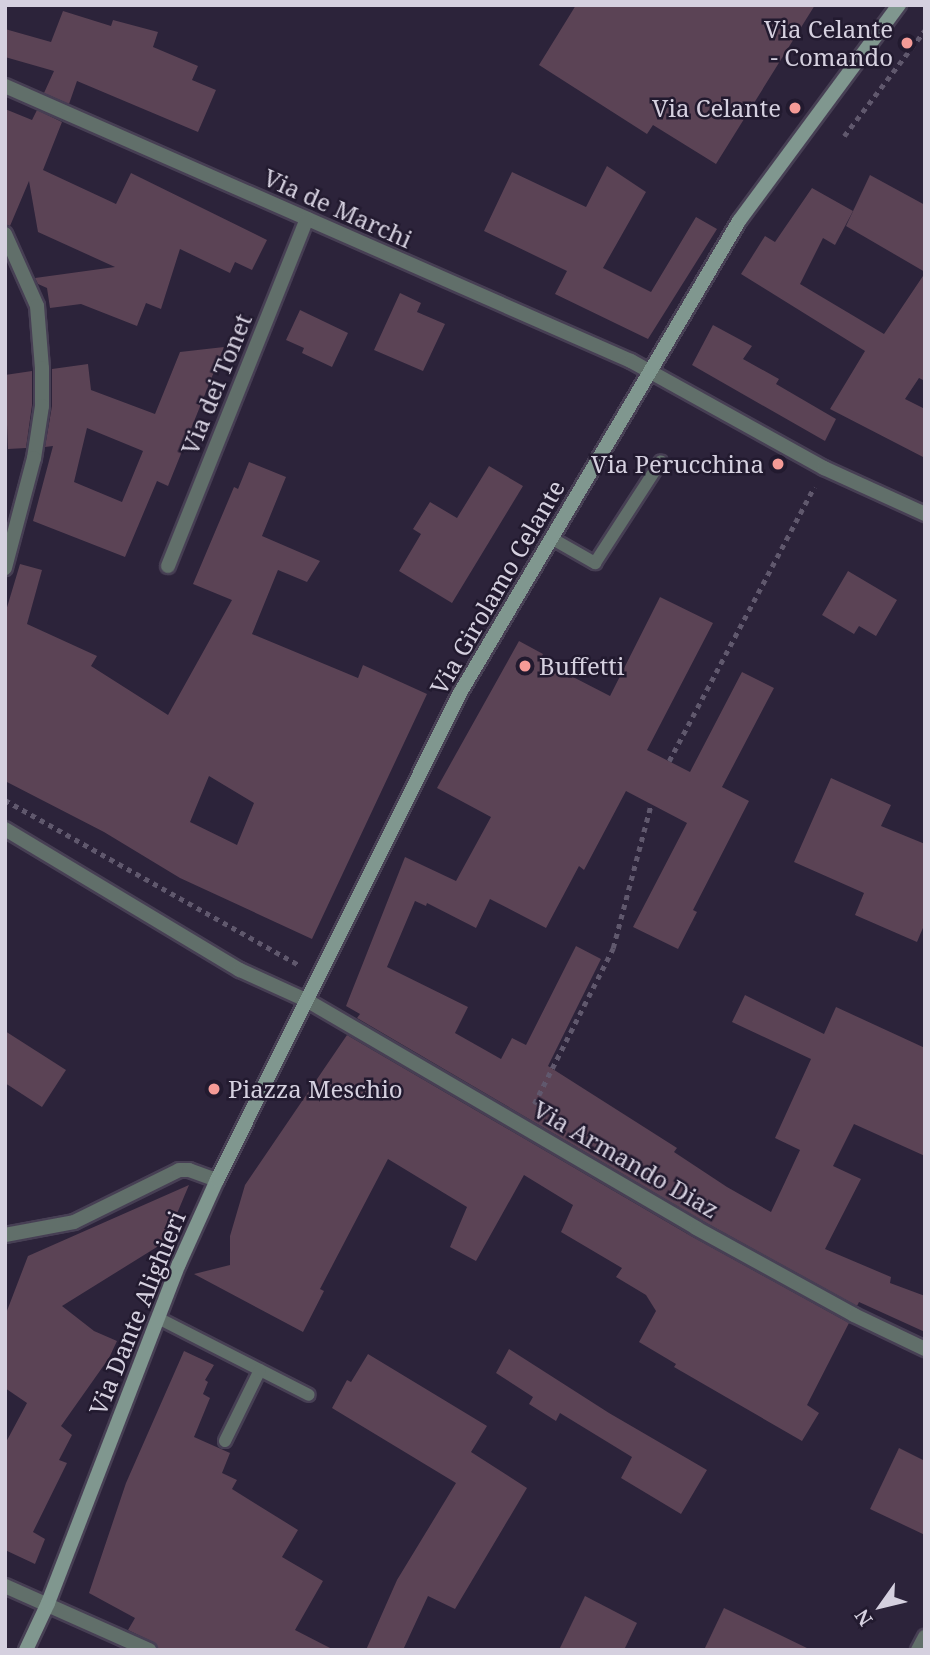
<!DOCTYPE html>
<html>
<head>
<meta charset="utf-8">
<style>
  body { margin:0 }
  #map { position:relative; width:930px; height:1655px; overflow:hidden; background:#2c233a; font-family:"Noto Serif",serif }
  div>[style] { position:absolute }
  .building>* { inset:0; background:#5b4355 }
  .path>* { height:4.5px; margin-top:-2.25px; transform-origin:0; background:repeating-linear-gradient(90deg,#60586d 0 5px,transparent 0 10px) }
  .roads { filter:drop-shadow(2px 0 #473f54) drop-shadow(-2px 0 #473f54) drop-shadow(0 2px #473f54) drop-shadow(0 -2px #473f54) }
  .lane>* { height:12px; margin:-6px; padding:0 6px; transform-origin:6px; border-radius:6px; background:#616f6a }
  .street>* { height:14px; margin:-7px; padding:0 7px; transform-origin:7px; border-radius:7px; background:#616f6a }
  .secondary>* { height:14px; margin:-7px; padding:0 7px; transform-origin:7px; border-radius:7px; background:#80978f }
  .dots>* { width:19px; height:19px; translate:-50% -50%; box-sizing:border-box; border:4px solid #221a2f; border-radius:50% }
  span { translate:-50% -50%; white-space:nowrap; text-align:center; line-height:1.15; -webkit-text-stroke:5px #221a2f; paint-order:stroke }
  .poi-label { font-size:24px; color:#d5d0df }
  .right { translate:-100% -50%; text-align:right }
  .left { translate:0 -50%; text-align:left }
  .street-label { font-size:24px; color:#d5d0df }
  .frame { position:absolute; inset:0; border:7px solid #d5d0df; pointer-events:none }
  .north { position:absolute; left:846px; top:1571px; width:70px; height:70px; -webkit-text-stroke:5px #221a2f; paint-order:stroke; rotate:236deg; font-size:19px; font-weight:700; line-height:28px; text-align:center; color:#d5d0df }
  .north::after { content:''; display:block; margin:auto; width:24px; height:32px; background:#d5d0df; clip-path:polygon(50% 0,100% 100%,50% 72%,0 100%) }
</style>
</head>
<body>
<div id="map">
  <div class="building">
    <div style="clip-path:polygon(576px 5px,815px 5px,716px 164px,653px 125px,647px 134px,539px 65px)"></div>
    <div style="clip-path:polygon(63px 11px,111px 26px,113px 20px,158px 32px,153px 47px,198px 66px,192px 80px,216px 90px,198px 132px,77px 81px,69px 104px,44px 93px,54px 71px,5px 57px,5px 29px,51px 42px)"></div>
    <div style="clip-path:polygon(5px 109px,32px 120px,37px 110px,62px 122px,43px 170px,116px 204px,131px 173px,267px 240px,252px 270px,235px 262px,230px 273px,180px 249px,161px 309px,146px 303px,137px 326px,81px 304px,50px 308px,47px 288px,38px 284px,35px 278px,115px 267px,38px 232px,29px 181px,10px 226px,5px 224px)"></div>
    <div style="clip-path:polygon(607px 166px,646px 192px,603px 268px,651px 292px,696px 217px,717px 229px,648px 339px,555px 294px,567px 271px,484px 231px,512px 172px,586px 207px)"></div>
    <div style="clip-path:polygon(870px 175px,925px 205px,925px 272px,846px 226px)"></div>
    <div style="clip-path:polygon(812px 188px,853px 211px,835px 245px,823px 238px,800px 284px,884px 334px,925px 273px,925px 381px,919px 378px,905px 399px,925px 409px,925px 458px,830px 409px,865px 351px,741px 274px,765px 236px,775px 242px)"></div>
    <div style="clip-path:polygon(400px 293px,421px 303px,417px 312px,445px 324px,423px 371px,374px 350px)"></div>
    <div style="clip-path:polygon(300px 310px,348px 333px,332px 367px,302px 353px,304px 348px,286px 340px)"></div>
    <div style="clip-path:polygon(713px 325px,752px 346px,743px 359px,779px 379px,776px 384px,836px 419px,825px 441px,692px 365px)"></div>
    <div style="clip-path:polygon(evenodd,224px 347px,168px 486px,157px 481px,125px 557px,33px 521px,53px 446px,45px 447px,52px 406px,52px 369px,88px 364px,91px 390px,155px 414px,180px 352px,224px 347px,87px 428px,143px 451px,122px 502px,74px 482px,87px 428px)"></div>
    <div style="clip-path:polygon(32px 371px,32px 405px,26px 448px,8px 449px,5px 375px)"></div>
    <div style="clip-path:polygon(evenodd,249px 462px,286px 477px,262px 536px,320px 561px,307px 582px,278px 570px,252px 634px,358px 678px,363px 665px,427px 694px,312px 939px,180px 878px,104px 832px,5px 781px,5px 614px,20px 564px,42px 570px,27px 624px,97px 656px,91px 666px,168px 715px,232px 600px,193px 584px,234px 487px,238px 489px,249px 462px,209px 776px,254px 803px,237px 845px,190px 822px,209px 776px)"></div>
    <div style="clip-path:polygon(489px 466px,523px 486px,452px 603px,399px 571px,421px 534px,413px 529px,430px 502px,457px 518px)"></div>
    <div style="clip-path:polygon(848px 571px,897px 600px,876px 636px,859px 626px,854px 634px,822px 615px)"></div>
    <div style="clip-path:polygon(660px 597px,713px 623px,647px 750px,690px 772px,742px 672px,774px 688px,722px 787px,749px 801px,693px 910px,697px 912px,678px 949px,633px 927px,687px 823px,626px 791px,584px 870px,579px 866px,546px 928px,490px 899px,476px 928px,427px 903px,426px 906px,415px 901px,387px 967px,468px 1007px,455px 1033px,501px 1059px,512px 1038px,526px 1045px,576px 946px,601px 959px,548px 1066px,677px 1148px,674px 1152px,727px 1187px,771px 1212px,800px 1150px,775px 1138px,811px 1059px,732px 1022px,745px 995px,824px 1034px,836px 1007px,925px 1048px,925px 1156px,854px 1124px,833px 1166px,861px 1179px,825px 1249px,891px 1277px,890px 1283px,925px 1296px,925px 1332px,859px 1302px,857px 1306px,701px 1220px,357px 1018px,360px 1014px,346px 1006px,405px 857px,456px 881px,491px 817px,437px 788px,519px 641px,543px 654px,540px 660px,610px 696px)"></div>
    <div style="clip-path:polygon(831px 778px,891px 805px,881px 826px,925px 844px,925px 923px,917px 942px,855px 915px,864px 893px,794px 862px)"></div>
    <div style="clip-path:polygon(5px 1031px,66px 1070px,42px 1107px,5px 1083px)"></div>
    <div style="clip-path:polygon(347px 1035px,691px 1236px,849px 1323px,807px 1405px,819px 1413px,802px 1441px,674px 1367px,676px 1364px,639px 1342px,656px 1311px,646px 1295px,616px 1277px,622px 1268px,561px 1232px,573px 1205px,524px 1175px,476px 1261px,450px 1247px,467px 1207px,388px 1159px,320px 1289px,324px 1291px,303px 1332px,194px 1274px,230px 1265px,230px 1236px,245px 1185px)"></div>
    <div style="clip-path:polygon(189px 1185px,165px 1242px,62px 1306px,94px 1331px,117px 1341px,109px 1358px,61px 1426px,72px 1435px,59px 1460px,67px 1463px,33px 1532px,45px 1539px,35px 1564px,5px 1550px,5px 1444px,27px 1403px,5px 1388px,5px 1316px,28px 1256px)"></div>
    <div style="clip-path:polygon(509px 1349px,609px 1413px,707px 1470px,681px 1514px,621px 1478px,632px 1457px,560px 1413px,556px 1421px,529px 1404px,533px 1397px,496px 1373px)"></div>
    <div style="clip-path:polygon(184px 1351px,214px 1365px,205px 1380px,208px 1382px,203px 1394px,210px 1398px,194px 1437px,230px 1453px,222px 1473px,237px 1480px,232px 1489px,298px 1530px,282px 1557px,323px 1581px,295px 1630px,334px 1650px,159px 1650px,153px 1642px,128px 1630px,135px 1618px,89px 1593px,126px 1483px)"></div>
    <div style="clip-path:polygon(368px 1354px,487px 1426px,471px 1452px,527px 1488px,455px 1609px,428px 1596px,403px 1650px,366px 1650px,397px 1580px,456px 1483px,332px 1408px,347px 1380px,351px 1382px)"></div>
    <div style="clip-path:polygon(899px 1448px,925px 1461px,925px 1535px,870px 1509px)"></div>
    <div style="clip-path:polygon(585px 1596px,637px 1623px,624px 1650px,559px 1650px)"></div>
    <div style="clip-path:polygon(724px 1608px,811px 1650px,704px 1650px)"></div>
  </div>
  <div class="path">
    <div style="left:844px;top:136px;width:133px;rotate:-52.6deg"></div>
    <div style="left:669px;top:761px;width:310px;rotate:-62.1deg"></div>
    <div style="left:5px;top:800px;width:339px;rotate:29.3deg"></div>
    <div style="left:534px;top:1104px;width:175px;rotate:-63.1deg"></div>
    <div style="left:613px;top:948px;width:149px;rotate:-75.2deg"></div>
  </div>
  <div class="roads">
    <div class="lane">
      <div style="left:551px;top:538px;width:51px;rotate:29.6deg"></div>
      <div style="left:595px;top:563px;width:121px;rotate:-57.1deg"></div>
      <div style="left:158px;top:1318px;width:169px;rotate:27deg"></div>
      <div style="left:225px;top:1441px;width:79px;rotate:-63.8deg"></div>
    </div>
    <div class="street">
      <div style="left:5px;top:86px;width:684px;rotate:23.72deg"></div>
      <div style="left:631px;top:361px;width:221px;rotate:29deg"></div>
      <div style="left:824px;top:468px;width:111px;rotate:24.5deg"></div>
      <div style="left:5px;top:234px;width:79px;rotate:66deg"></div>
      <div style="left:37px;top:306px;width:62px;rotate:85.4deg"></div>
      <div style="left:42px;top:368px;width:38px;rotate:90deg"></div>
      <div style="left:42px;top:406px;width:53px;rotate:98.7deg"></div>
      <div style="left:34px;top:458px;width:114px;rotate:104.8deg"></div>
      <div style="left:168px;top:566px;width:374px;rotate:-68.2deg"></div>
      <div style="left:5px;top:829px;width:274px;rotate:31deg"></div>
      <div style="left:240px;top:970px;width:75px;rotate:24.5deg"></div>
      <div style="left:308px;top:1001px;width:450px;rotate:30.3deg"></div>
      <div style="left:696px;top:1228px;width:180px;rotate:28.8deg"></div>
      <div style="left:854px;top:1315px;width:79px;rotate:25.6deg"></div>
      <div style="left:5px;top:1235px;width:70px;rotate:-10.7deg"></div>
      <div style="left:74px;top:1222px;width:117px;rotate:-26.3deg"></div>
      <div style="left:179px;top:1170px;width:10px"></div>
      <div style="left:189px;top:1170px;width:30px;rotate:20deg"></div>
      <div style="left:5px;top:1586px;width:158px;rotate:24deg"></div>
      <div style="left:918px;top:1650px;width:15px;rotate:-62deg"></div>
    </div>
    <div class="secondary">
      <div style="left:26px;top:1650px;width:52px;rotate:-64.9deg"></div>
      <div style="left:48px;top:1603px;width:363px;rotate:-68.9deg"></div>
      <div style="left:179px;top:1264px;width:92px;rotate:-65.7deg"></div>
      <div style="left:217px;top:1180px;width:544px;rotate:-63.48deg"></div>
      <div style="left:460px;top:693px;width:548px;rotate:-59.41deg"></div>
      <div style="left:739px;top:221px;width:269px;rotate:-53.5deg"></div>
    </div>
  </div>
  <div class="dots">
    <div style="left:907px;top:43px;background:#f59b97"></div>
    <div style="left:795px;top:108px;background:#f59b97"></div>
    <div style="left:778px;top:464px;background:#f59b97"></div>
    <div style="left:525px;top:666px;background:#f59b97"></div>
    <div style="left:214px;top:1089px;background:#f59b97"></div>
  </div>
  <div class="poi-label">
    <span class="right" style="left:893px;top:43px">Via Celante<br>- Comando</span>
    <span class="right" style="left:781px;top:108px">Via Celante</span>
    <span class="right" style="left:764px;top:464px">Via Perucchina</span>
    <span class="left" style="left:539px;top:666px">Buffetti</span>
    <span class="left" style="left:228px;top:1089px">Piazza Meschio</span>
  </div>
  <div class="street-label">
    <span style="left:338px;top:208px;rotate:24deg">Via de Marchi</span>
    <span style="left:216px;top:384px;rotate:-68deg">Via dei Tonet</span>
    <span style="left:497px;top:587px;rotate:-60deg">Via Girolamo Celante</span>
    <span style="left:626px;top:1159px;rotate:30deg">Via Armando Diaz</span>
    <span style="left:137px;top:1313px;rotate:-68deg">Via Dante Alighieri</span>
  </div>
  <div class="frame"></div>
  <div class="north">N</div>
</div>
</body>
</html>
